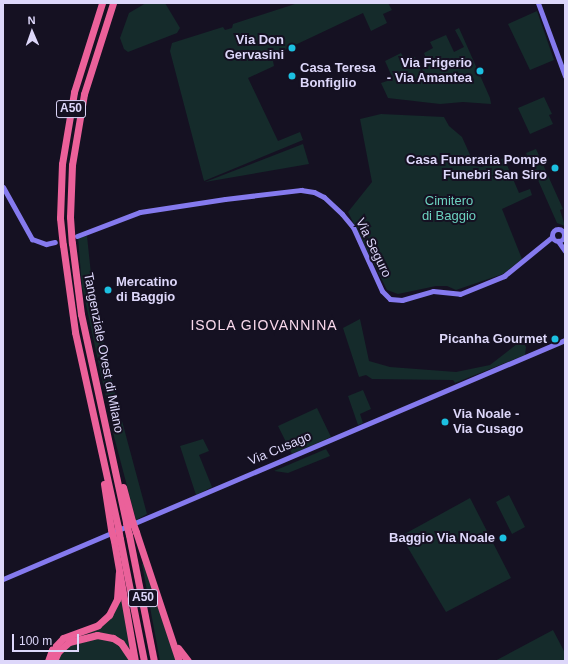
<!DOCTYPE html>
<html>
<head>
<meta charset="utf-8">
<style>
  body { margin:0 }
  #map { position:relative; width:568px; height:664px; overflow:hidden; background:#151122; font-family:Helvetica,sans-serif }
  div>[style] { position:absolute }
  .green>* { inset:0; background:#152b2b }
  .secondary>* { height:5px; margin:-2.5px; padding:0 2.5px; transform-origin:2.5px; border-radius:2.5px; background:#857aee }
  .secondary>.ring { margin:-2.5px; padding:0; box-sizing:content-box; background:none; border:5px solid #857aee; border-radius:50% }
  .highway>* { height:7px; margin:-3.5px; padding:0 3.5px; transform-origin:3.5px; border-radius:3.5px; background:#eb619a }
  .highway-bridge>* { height:7px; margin:-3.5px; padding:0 3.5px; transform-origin:3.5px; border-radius:3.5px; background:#eb619a }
  .dots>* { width:11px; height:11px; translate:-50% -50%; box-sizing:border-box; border:2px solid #151122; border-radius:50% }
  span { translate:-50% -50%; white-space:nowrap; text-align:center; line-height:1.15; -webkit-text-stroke:4px #151122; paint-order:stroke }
  .shield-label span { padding:1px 3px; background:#151122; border:1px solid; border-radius:3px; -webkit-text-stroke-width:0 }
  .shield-label { font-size:12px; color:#ddd7fa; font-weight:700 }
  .poi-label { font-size:13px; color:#ddd7fa; font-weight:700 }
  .right { translate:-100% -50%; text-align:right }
  .left { translate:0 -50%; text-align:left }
  .park-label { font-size:13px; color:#6cd1bf }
  .street-label { font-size:13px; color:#ddd7fa }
  .neighbourhood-label { font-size:14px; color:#fad9ec; letter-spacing:1px }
  .frame { position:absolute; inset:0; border:4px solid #ddd7fa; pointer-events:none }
  .north { position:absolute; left:12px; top:12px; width:40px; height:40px; -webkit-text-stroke:3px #151122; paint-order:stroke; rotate:358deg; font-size:11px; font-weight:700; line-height:16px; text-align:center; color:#ddd7fa }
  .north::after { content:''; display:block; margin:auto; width:14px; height:18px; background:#ddd7fa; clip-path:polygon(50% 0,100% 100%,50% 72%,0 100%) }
  .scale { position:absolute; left:12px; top:634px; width:67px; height:18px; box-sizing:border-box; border:2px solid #ddd7fa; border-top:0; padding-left:5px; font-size:12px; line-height:14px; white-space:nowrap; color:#ddd7fa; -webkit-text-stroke:3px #151122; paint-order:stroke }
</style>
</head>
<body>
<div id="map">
  <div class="green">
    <div style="clip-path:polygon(146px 3px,165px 3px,180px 28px,177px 33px,128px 52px,124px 49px,120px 38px,129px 13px)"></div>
    <div style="clip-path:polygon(298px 3px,388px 3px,392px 10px,383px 14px,387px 23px,371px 31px,363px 13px,348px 20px,276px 54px,273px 61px,274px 66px,248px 78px,278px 141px,300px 132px,303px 140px,204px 181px,170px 51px,172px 43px,223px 27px,225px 30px,232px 28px,233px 24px)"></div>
    <div style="clip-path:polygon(537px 11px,554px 60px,530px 70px,508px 24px)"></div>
    <div style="clip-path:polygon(459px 28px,490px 98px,491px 104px,463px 102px,440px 104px,388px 98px,381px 83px,393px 79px,385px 61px,401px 53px,406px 62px,415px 57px,420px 69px,429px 66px,424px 53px,433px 48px,430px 42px,446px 35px,454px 52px,464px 47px,455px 30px)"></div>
    <div style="clip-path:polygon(544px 97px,552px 114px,549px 115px,553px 124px,530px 134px,518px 108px)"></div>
    <div style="clip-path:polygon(381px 114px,444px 117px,449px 126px,462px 137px,475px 166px,482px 167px,504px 158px,519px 193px,530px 189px,532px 195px,502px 209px,522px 259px,503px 274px,456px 290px,447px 286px,436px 286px,398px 294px,387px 290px,348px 212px,372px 182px,360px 119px)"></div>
    <div style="clip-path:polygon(303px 144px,309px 164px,205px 182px)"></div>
    <div style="clip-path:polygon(536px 149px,563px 209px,560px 210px,565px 226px,557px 223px,526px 153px)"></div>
    <div style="clip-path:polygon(87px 236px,93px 293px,120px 416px,111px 421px,82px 286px,78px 238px)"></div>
    <div style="clip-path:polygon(360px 319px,369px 361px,390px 367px,456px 372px,490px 365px,522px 340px,526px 347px,525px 355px,455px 383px,453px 380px,372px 379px,366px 375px,359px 377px,343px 328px)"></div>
    <div style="clip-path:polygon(363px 390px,371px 409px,360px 414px,363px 423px,358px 425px,348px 396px)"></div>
    <div style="clip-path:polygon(317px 408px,331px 437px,292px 454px,278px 426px)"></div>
    <div style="clip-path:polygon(122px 421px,147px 514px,136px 520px,112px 429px)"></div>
    <div style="clip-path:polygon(203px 439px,209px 451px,199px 455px,212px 487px,196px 495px,180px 446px)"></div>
    <div style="clip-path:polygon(326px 449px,330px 456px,288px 473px,274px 471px)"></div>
    <div style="clip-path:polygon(509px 495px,525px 527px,512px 534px,496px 502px)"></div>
    <div style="clip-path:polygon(470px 498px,511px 578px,446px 612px,401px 536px)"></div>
    <div style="clip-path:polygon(144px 563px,176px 661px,160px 661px,142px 564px)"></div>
    <div style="clip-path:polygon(122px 600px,132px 650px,117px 637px,90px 633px,64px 642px,50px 661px,62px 642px,106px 623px,118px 602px)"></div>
    <div style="clip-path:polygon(553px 630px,565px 653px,565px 661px,495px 661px)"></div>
    <div style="clip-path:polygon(86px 638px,108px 638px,117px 643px,131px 661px,56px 661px,65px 647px)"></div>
  </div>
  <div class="secondary">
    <div style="left:538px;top:3px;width:78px;rotate:69.7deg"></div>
    <div style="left:3px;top:187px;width:60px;rotate:60.9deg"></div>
    <div style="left:32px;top:239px;width:15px;rotate:20deg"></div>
    <div style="left:46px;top:244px;width:9px;rotate:-13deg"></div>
    <div class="ring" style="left:552px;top:229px;width:7px;height:7px"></div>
    <div style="left:77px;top:236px;width:67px;rotate:-20.9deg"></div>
    <div style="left:140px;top:212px;width:86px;rotate:-8.7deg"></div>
    <div style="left:225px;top:199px;width:77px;rotate:-6.8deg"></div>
    <div style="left:301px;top:190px;width:13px;rotate:9deg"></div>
    <div style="left:314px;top:192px;width:11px;rotate:27deg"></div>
    <div style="left:324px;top:197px;width:25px;rotate:43deg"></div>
    <div style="left:342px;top:214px;width:17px;rotate:50deg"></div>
    <div style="left:353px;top:227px;width:70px;rotate:65.6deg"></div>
    <div style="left:382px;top:291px;width:11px;rotate:45deg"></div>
    <div style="left:390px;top:299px;width:12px;rotate:5deg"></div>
    <div style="left:402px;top:300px;width:32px;rotate:-16deg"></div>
    <div style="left:433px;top:291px;width:27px;rotate:6deg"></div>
    <div style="left:460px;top:294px;width:48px;rotate:-22.2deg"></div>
    <div style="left:504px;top:276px;width:62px;rotate:-39.1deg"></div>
    <div style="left:558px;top:241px;width:12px;rotate:55deg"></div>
    <div style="left:3px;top:579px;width:611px;rotate:-23.04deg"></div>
  </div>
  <div class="highway">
    <div style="left:70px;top:217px;width:52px;rotate:-87.8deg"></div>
    <div style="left:72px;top:165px;width:72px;rotate:-80.4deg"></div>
    <div style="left:84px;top:94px;width:96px;rotate:-72.3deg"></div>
    <div style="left:60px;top:218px;width:54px;rotate:-87.9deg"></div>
    <div style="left:62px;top:164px;width:73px;rotate:-80.5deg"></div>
    <div style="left:74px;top:92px;width:93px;rotate:-72.5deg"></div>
    <div style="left:72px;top:243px;width:72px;rotate:82.8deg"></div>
    <div style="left:81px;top:314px;width:214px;rotate:77.8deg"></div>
    <div style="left:63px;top:245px;width:88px;rotate:82.1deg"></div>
    <div style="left:75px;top:332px;width:200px;rotate:77.6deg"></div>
    <div style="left:104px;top:484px;width:46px;rotate:81.2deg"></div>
    <div style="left:123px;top:487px;width:35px;rotate:75deg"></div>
    <div style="left:136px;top:532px;width:136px;rotate:71.6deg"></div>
    <div style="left:129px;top:535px;width:128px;rotate:78.8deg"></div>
    <div style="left:120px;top:539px;width:124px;rotate:78.9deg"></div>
    <div style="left:114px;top:541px;width:122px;rotate:80.1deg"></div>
    <div style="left:178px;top:648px;width:16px;rotate:52deg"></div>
    <div style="left:48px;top:661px;width:12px;rotate:-70deg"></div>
    <div style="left:52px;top:650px;width:16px;rotate:-47deg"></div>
    <div style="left:63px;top:638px;width:37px;rotate:-20deg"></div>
    <div style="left:98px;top:625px;width:15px;rotate:-42deg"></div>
    <div style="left:109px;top:615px;width:18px;rotate:-63deg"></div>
    <div style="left:117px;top:599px;width:26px;rotate:-86deg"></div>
    <div style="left:54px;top:661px;width:10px;rotate:-66deg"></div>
    <div style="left:58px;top:652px;width:15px;rotate:-42deg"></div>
    <div style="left:69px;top:642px;width:29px;rotate:-14deg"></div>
    <div style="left:97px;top:635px;width:16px;rotate:11deg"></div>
    <div style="left:113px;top:638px;width:9px;rotate:32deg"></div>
    <div style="left:121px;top:643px;width:22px;rotate:56deg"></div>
  </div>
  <div class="highway-bridge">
    <div style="left:70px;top:217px;width:26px;rotate:86deg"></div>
    <div style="left:60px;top:218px;width:27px;rotate:84deg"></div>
    <div style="left:132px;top:521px;width:12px;rotate:70deg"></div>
    <div style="left:126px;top:523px;width:12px;rotate:76deg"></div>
    <div style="left:118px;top:527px;width:12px;rotate:81deg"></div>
    <div style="left:111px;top:529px;width:12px;rotate:76deg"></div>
  </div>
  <div class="dots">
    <div style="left:292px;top:48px;background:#1cc0e1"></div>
    <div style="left:480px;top:71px;background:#1cc0e1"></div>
    <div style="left:292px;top:76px;background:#1cc0e1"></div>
    <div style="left:555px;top:168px;background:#1cc0e1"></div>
    <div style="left:108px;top:290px;background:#1cc0e1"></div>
    <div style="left:555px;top:339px;background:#1cc0e1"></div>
    <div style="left:445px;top:422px;background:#1cc0e1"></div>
    <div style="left:503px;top:538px;background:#1cc0e1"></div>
  </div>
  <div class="shield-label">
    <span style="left:71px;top:109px">A50</span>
    <span style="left:143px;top:598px">A50</span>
  </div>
  <div class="poi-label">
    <span class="right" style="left:284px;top:48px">Via Don<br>Gervasini</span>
    <span class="right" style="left:472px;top:71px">Via Frigerio<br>- Via Amantea</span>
    <span class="left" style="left:300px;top:76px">Casa Teresa<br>Bonfiglio</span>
    <span class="right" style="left:547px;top:168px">Casa Funeraria Pompe<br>Funebri San Siro</span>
    <span class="left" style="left:116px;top:290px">Mercatino<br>di Baggio</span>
    <span class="right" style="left:547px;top:339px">Picanha Gourmet</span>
    <span class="left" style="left:453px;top:422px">Via Noale -<br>Via Cusago</span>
    <span class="right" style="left:495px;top:538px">Baggio Via Noale</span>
  </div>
  <div class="park-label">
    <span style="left:449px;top:209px">Cimitero<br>di Baggio</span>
  </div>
  <div class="street-label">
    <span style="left:373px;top:248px;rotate:64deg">Via Seguro</span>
    <span style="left:103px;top:353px;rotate:79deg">Tangenziale Ovest di Milano</span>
    <span style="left:280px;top:449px;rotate:-23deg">Via Cusago</span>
  </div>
  <div class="neighbourhood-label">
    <span style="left:264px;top:325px">ISOLA GIOVANNINA</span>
  </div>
  <div class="frame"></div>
  <div class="north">N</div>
  <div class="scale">100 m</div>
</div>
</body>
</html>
